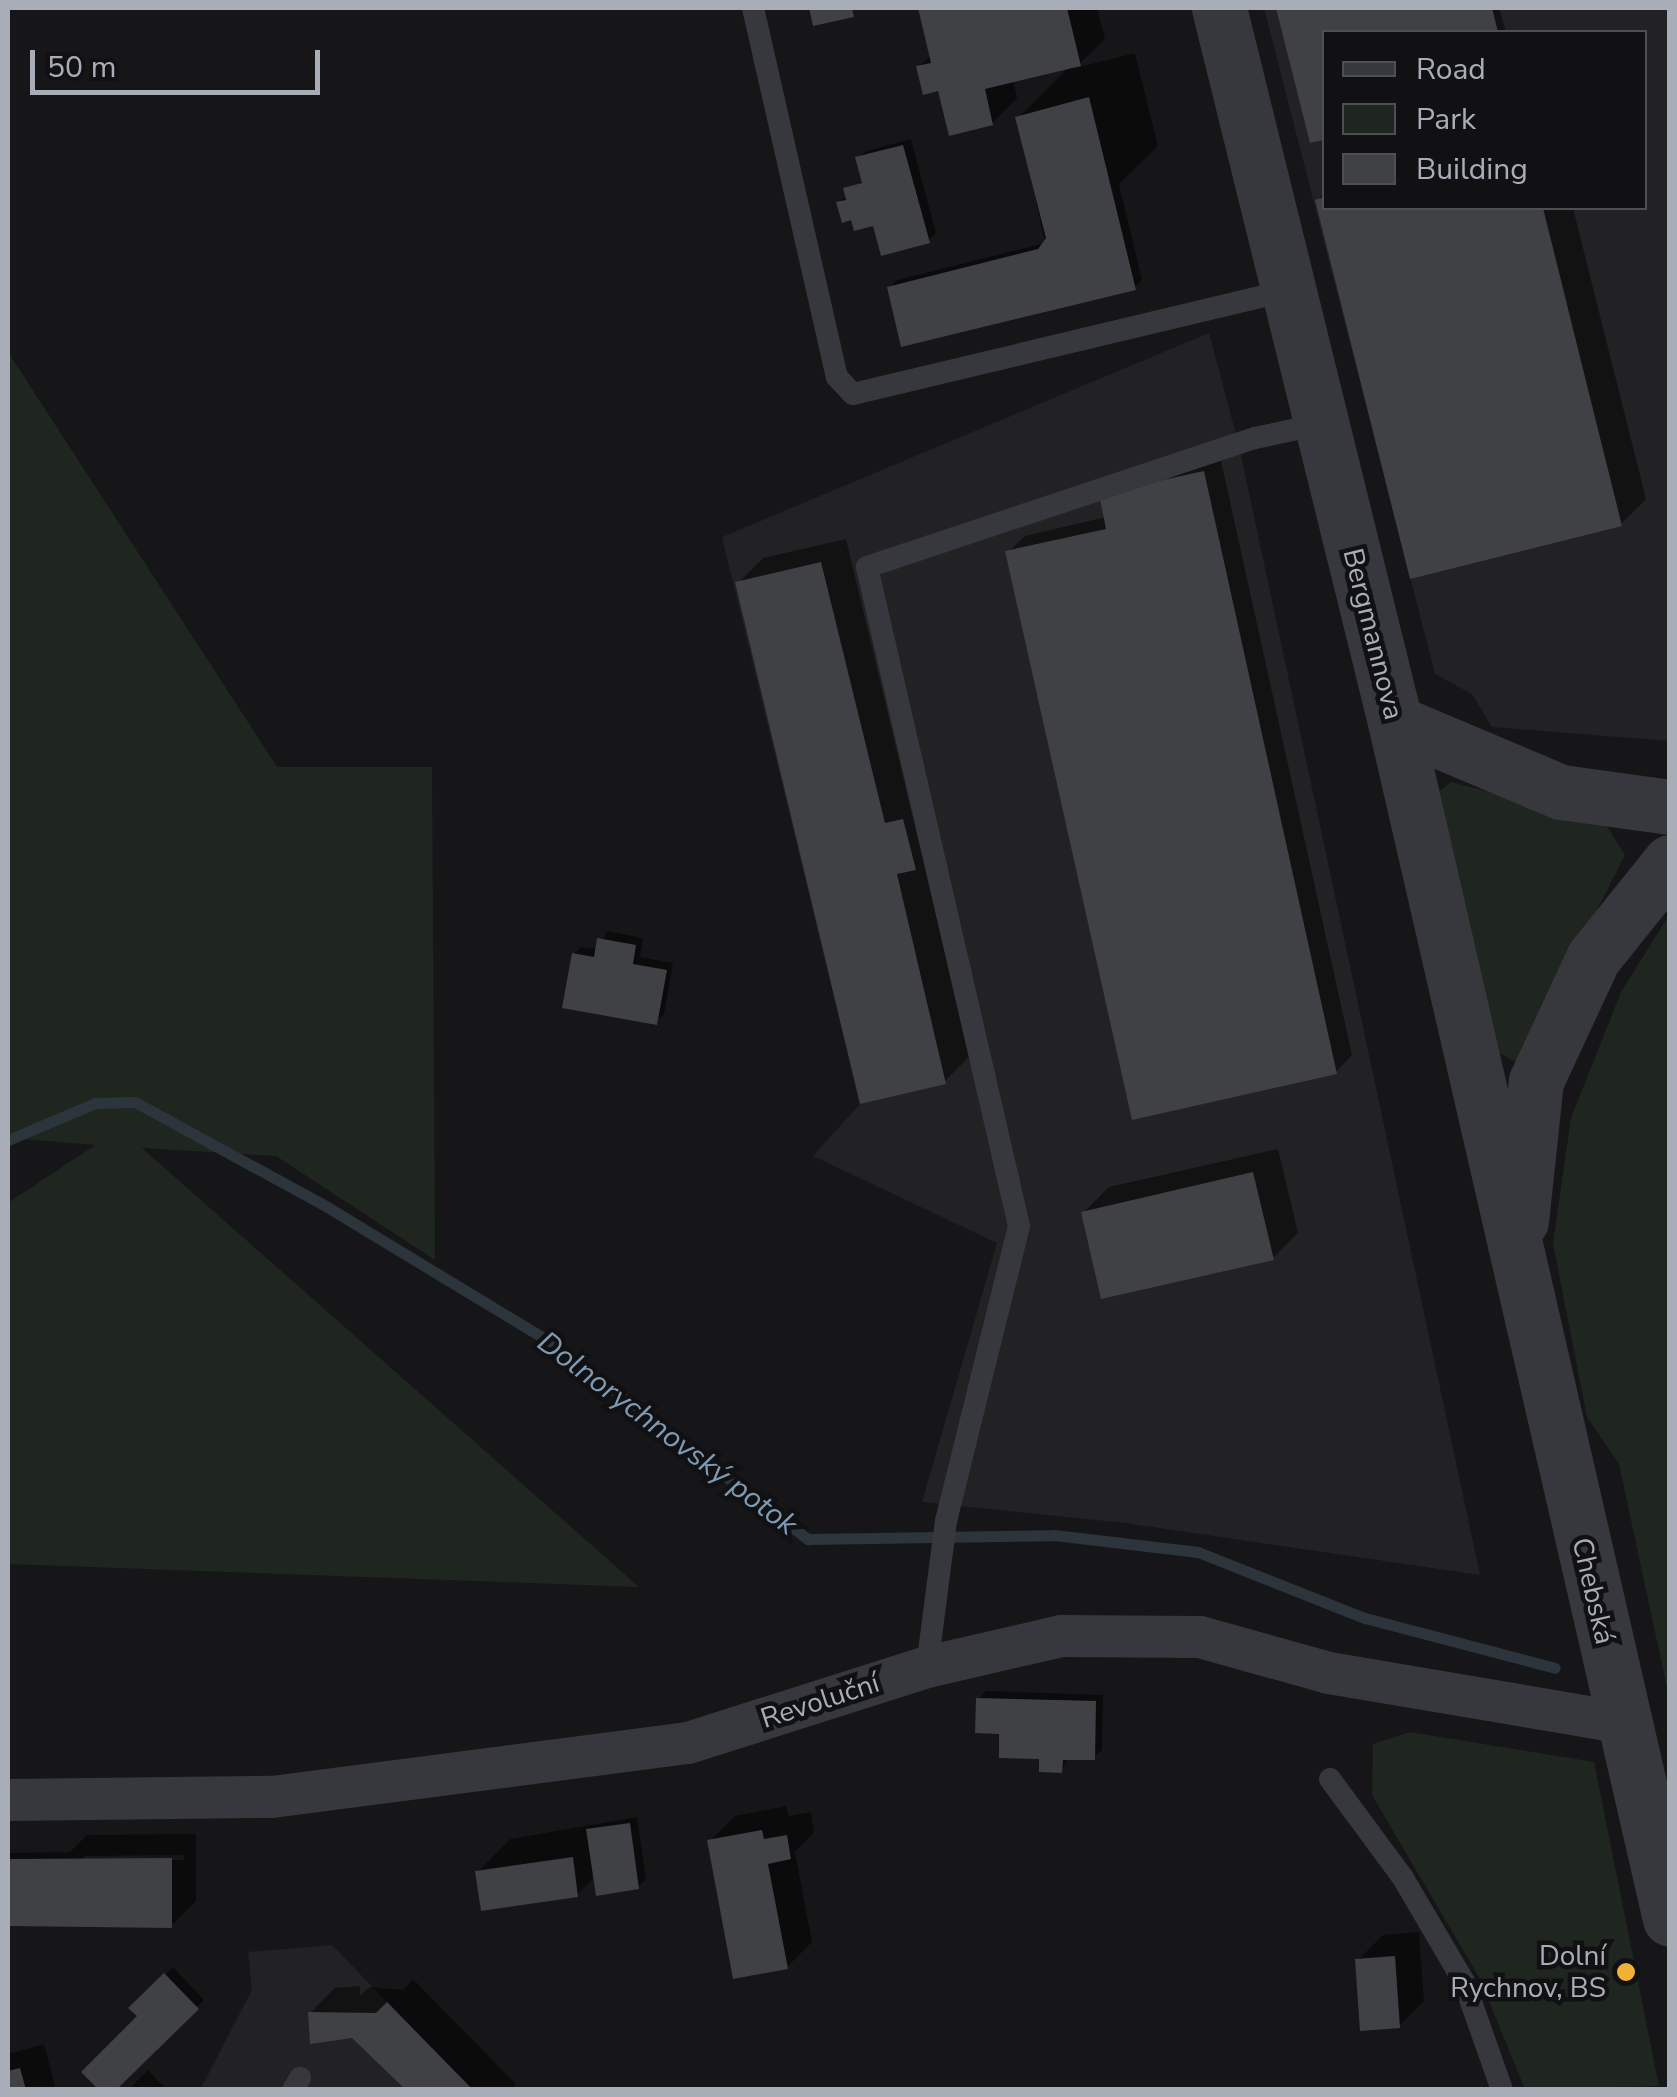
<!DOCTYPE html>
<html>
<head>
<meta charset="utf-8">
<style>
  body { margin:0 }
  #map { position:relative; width:1677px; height:2097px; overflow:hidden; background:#161618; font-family:"Nunito Sans",sans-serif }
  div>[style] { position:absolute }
  .built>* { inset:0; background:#222225 }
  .green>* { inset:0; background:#1e261f }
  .shadow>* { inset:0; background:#0007 }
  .stream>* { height:11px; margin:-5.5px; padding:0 5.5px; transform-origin:5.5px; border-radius:5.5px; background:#2c353c }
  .building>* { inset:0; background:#404145 }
  .service>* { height:22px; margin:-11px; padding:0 11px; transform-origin:11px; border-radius:11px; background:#37383d }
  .minor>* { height:42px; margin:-21px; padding:0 21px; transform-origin:21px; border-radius:21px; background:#37383d }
  .tertiary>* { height:55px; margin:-27.5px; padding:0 27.5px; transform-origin:27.5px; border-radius:27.5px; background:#37383d }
  .dots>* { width:28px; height:28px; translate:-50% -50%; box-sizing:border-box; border:5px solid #111113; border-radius:50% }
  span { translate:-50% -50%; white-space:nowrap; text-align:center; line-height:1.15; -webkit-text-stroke:9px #111113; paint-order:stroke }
  .street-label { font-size:28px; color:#a8adb8 }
  .poi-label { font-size:28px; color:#a8adb8 }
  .right { translate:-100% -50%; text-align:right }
  .water-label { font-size:30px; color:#7f9bb3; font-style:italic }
  .frame { position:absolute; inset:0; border:10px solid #a8adb8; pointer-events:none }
  .legend { position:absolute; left:1322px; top:30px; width:325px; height:180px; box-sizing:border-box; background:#111113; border:2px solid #4d4f55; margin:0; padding:12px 18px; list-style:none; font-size:30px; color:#a8adb8 }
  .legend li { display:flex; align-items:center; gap:20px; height:50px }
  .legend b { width:50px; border:2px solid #4d4f55 }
  .scale { position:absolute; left:30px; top:50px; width:290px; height:45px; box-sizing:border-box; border:5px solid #a8adb8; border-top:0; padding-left:12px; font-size:30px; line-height:35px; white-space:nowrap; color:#a8adb8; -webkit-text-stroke:8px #111113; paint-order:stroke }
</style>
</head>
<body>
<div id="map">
  <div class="built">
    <div style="clip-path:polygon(evenodd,1264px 8px,1669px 8px,1669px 741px,1492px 727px,1472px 694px,1435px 674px,1264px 8px,1324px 32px,1644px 32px,1644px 208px,1324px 208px,1324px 32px)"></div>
    <div style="clip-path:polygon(1209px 333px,1239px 446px,1480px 1575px,1125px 1523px,922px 1502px,997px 1243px,813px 1156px,860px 1104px,722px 537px)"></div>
    <div style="clip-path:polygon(332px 1945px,387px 2002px,473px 2089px,200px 2090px,252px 1990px,248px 1952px)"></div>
  </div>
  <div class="green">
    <div style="clip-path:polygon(8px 352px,277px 767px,432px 767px,435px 1260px,276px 1156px,142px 1148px,639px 1587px,8px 1564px,8px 1203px,95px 1145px,8px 1138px)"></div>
    <div style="clip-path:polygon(1451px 782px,1604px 822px,1625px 855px,1519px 1064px,1494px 1050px,1429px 799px)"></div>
    <div style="clip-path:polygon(1669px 915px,1669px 1697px,1619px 1464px,1587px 1417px,1553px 1244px,1571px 1118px,1621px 992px)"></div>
    <div style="clip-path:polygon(1410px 1732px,1594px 1762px,1659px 2086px,1525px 2089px,1479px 1977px,1372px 1795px,1373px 1744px)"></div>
  </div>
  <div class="shadow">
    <div style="clip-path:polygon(920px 8px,1097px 8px,1105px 39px,1075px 68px,1135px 53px,1158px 146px,1119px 184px,1142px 280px,1135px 287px,889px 288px,897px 280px,1045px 243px,1018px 118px,1070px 66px,1013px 80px,1017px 98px,992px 123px,919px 67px,932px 54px)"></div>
    <div style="clip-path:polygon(1278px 8px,1499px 8px,1506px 32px,1324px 32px,1324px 137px,1312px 140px)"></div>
    <div style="clip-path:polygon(911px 139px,936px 233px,928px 241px,853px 217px,839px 203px,864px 179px,858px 158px,866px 151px)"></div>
    <div style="clip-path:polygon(1324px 193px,1324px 208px,1573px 208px,1646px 499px,1621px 524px,1411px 576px,1318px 200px)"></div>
    <div style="clip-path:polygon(1220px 456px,1352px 1055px,1336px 1072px,1008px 552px,1025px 536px,1106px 517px,1102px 495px)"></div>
    <div style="clip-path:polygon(846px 539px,970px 1056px,945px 1081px,738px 583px,763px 558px)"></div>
    <div style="clip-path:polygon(607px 931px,643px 938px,640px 957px,673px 963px,664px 1014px,656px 1022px,574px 954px,581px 947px,598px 949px)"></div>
    <div style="clip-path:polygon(1278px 1149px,1298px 1233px,1273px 1258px,1084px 1212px,1109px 1187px)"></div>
    <div style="clip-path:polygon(986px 1691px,1103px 1695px,1102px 1750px,1094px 1757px,1069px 1757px,1061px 1770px,979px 1699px)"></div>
    <div style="clip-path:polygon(786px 1806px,789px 1816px,811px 1812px,814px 1832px,795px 1852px,812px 1942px,787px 1967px,710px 1841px,735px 1816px)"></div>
    <div style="clip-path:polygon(637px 1817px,646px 1879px,638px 1887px,595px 1877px,577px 1895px,478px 1872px,510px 1839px)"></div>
    <div style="clip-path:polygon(evenodd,196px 1834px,196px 1901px,171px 1926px,8px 1925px,8px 1853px,70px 1852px,87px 1835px,196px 1834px,184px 1855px,184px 1860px,84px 1861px,84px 1856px,184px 1855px)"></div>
    <div style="clip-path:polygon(1419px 1932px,1424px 2001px,1399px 2026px,1358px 1960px,1383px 1935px)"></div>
    <div style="clip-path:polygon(173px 1967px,204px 2000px,113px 2090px,140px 2016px,132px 2008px)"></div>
    <div style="clip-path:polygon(413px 1979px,516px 2084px,511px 2090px,410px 2090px,353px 2036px,310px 2013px,335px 1988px,360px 1986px,360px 1996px,370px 1987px,403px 1990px)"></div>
    <div style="clip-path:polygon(44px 2044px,56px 2090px,8px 2090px,8px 2054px)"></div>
    <div style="clip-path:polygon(148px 2070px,167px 2090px,128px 2090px)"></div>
  </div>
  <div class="stream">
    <div style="left:8px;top:1140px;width:95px;rotate:-23deg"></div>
    <div style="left:95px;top:1103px;width:40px;rotate:-1.4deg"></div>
    <div style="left:135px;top:1102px;width:215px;rotate:28.6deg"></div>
    <div style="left:324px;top:1205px;width:264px;rotate:31.2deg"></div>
    <div style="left:550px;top:1342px;width:325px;rotate:37.4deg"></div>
    <div style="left:808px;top:1539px;width:246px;rotate:-0.9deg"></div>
    <div style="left:1054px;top:1535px;width:145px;rotate:6.7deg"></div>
    <div style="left:1198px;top:1552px;width:180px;rotate:21.6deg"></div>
    <div style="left:1365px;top:1618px;width:196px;rotate:14.7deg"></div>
  </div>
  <div class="building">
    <div style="clip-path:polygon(809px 8px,852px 8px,854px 17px,813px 26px)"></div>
    <div style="clip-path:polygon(918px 8px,1067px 8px,1081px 66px,985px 89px,993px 125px,949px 136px,938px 91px,923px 95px,916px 66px,931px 63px)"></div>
    <div style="clip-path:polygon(1276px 8px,1492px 8px,1498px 32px,1324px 32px,1324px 140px,1310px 143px)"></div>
    <div style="clip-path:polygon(1089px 97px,1136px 290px,901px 347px,887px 287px,1038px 249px,1046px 238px,1015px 117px)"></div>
    <div style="clip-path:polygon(903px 145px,930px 243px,881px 256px,873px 226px,854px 231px,851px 220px,842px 223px,836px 202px,846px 200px,843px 188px,862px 183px,855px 157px)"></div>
    <div style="clip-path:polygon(1324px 197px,1324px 208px,1543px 208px,1622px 526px,1410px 579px,1315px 200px)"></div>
    <div style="clip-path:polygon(1204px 471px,1337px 1074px,1132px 1120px,1005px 551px,1106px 529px,1099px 494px)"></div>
    <div style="clip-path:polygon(821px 562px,885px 823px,903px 819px,916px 870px,897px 874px,946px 1084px,860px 1104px,735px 582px)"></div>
    <div style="clip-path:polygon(597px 938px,636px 945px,633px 964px,667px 970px,657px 1025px,562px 1008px,572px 953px,594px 957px)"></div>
    <div style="clip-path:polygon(1253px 1172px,1274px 1260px,1101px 1299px,1081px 1212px)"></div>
    <div style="clip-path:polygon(976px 1698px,1096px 1701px,1095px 1760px,1063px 1760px,1062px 1773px,1039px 1772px,1039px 1759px,999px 1758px,999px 1734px,975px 1733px)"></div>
    <div style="clip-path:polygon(630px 1823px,639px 1889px,596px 1896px,586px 1829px)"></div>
    <div style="clip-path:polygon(762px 1830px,764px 1839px,787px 1835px,791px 1859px,768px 1864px,788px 1969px,733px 1979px,707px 1840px)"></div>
    <div style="clip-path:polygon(573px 1857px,578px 1897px,481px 1911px,475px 1871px)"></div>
    <div style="clip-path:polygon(172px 1858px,172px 1928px,8px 1926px,8px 1859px)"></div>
    <div style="clip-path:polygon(1395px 1956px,1400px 2028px,1360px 2031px,1355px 1959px)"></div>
    <div style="clip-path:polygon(164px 1973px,199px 2009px,116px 2090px,99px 2090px,81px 2072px,137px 2016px,128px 2008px)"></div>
    <div style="clip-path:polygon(387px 2002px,473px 2090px,406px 2090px,352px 2038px,310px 2044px,308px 2012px,376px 2013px)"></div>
    <div style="clip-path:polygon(20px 2068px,26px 2090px,8px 2090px,8px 2071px)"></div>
  </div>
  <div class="service">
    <div style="left:753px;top:8px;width:378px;rotate:77.2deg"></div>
    <div style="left:837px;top:377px;width:23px;rotate:47deg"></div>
    <div style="left:853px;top:394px;width:448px;rotate:-13.4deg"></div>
    <div style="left:927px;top:1667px;width:147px;rotate:-82.6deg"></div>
    <div style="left:946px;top:1521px;width:304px;rotate:-76.1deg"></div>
    <div style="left:1019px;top:1226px;width:676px;rotate:-102.99deg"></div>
    <div style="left:867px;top:567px;width:409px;rotate:-18.4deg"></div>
    <div style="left:1255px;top:438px;width:67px;rotate:-12deg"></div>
    <div style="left:1330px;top:1779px;width:123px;rotate:53.6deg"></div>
    <div style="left:1403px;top:1878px;width:121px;rotate:59.6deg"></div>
    <div style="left:1464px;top:1982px;width:114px;rotate:70.6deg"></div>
    <div style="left:293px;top:2090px;width:14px;rotate:-60deg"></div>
  </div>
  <div class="minor">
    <div style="left:8px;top:1800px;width:264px;rotate:-0.7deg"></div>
    <div style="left:272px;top:1797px;width:419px;rotate:-7.4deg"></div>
    <div style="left:688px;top:1743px;width:251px;rotate:-17.6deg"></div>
    <div style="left:927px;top:1667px;width:138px;rotate:-13deg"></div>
    <div style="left:1061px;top:1636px;width:139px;rotate:0.4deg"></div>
    <div style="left:1200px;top:1637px;width:134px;rotate:15.6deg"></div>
    <div style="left:1329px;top:1673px;width:299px;rotate:9.6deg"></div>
  </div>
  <div class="tertiary">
    <div style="left:1219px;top:8px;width:735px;rotate:76.15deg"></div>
    <div style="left:1395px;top:722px;width:1228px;rotate:77.06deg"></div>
    <div style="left:1395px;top:722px;width:180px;rotate:22.9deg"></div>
    <div style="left:1561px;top:792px;width:110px;rotate:7.8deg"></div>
    <div style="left:1521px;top:1221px;width:141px;rotate:-83.9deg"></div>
    <div style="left:1536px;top:1081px;width:136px;rotate:-65.1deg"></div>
    <div style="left:1593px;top:958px;width:123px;rotate:-51.3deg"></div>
  </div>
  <div class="dots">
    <div style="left:1626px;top:1972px;background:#f2b134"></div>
  </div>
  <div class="street-label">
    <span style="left:1373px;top:634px;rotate:76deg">Bergmannova</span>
    <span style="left:1593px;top:1591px;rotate:77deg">Chebská</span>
    <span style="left:820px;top:1701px;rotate:-18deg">Revoluční</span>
  </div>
  <div class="poi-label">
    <span class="right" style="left:1606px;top:1972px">Dolní<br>Rychnov, BS</span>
  </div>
  <div class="water-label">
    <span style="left:667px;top:1434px;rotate:37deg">Dolnorychnovský potok</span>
  </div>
  <div class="frame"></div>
  <ul class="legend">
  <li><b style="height:12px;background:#37383d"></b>Road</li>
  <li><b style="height:28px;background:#1e261f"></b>Park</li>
  <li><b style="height:28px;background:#404145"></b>Building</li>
  </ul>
  <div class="scale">50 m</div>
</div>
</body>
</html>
